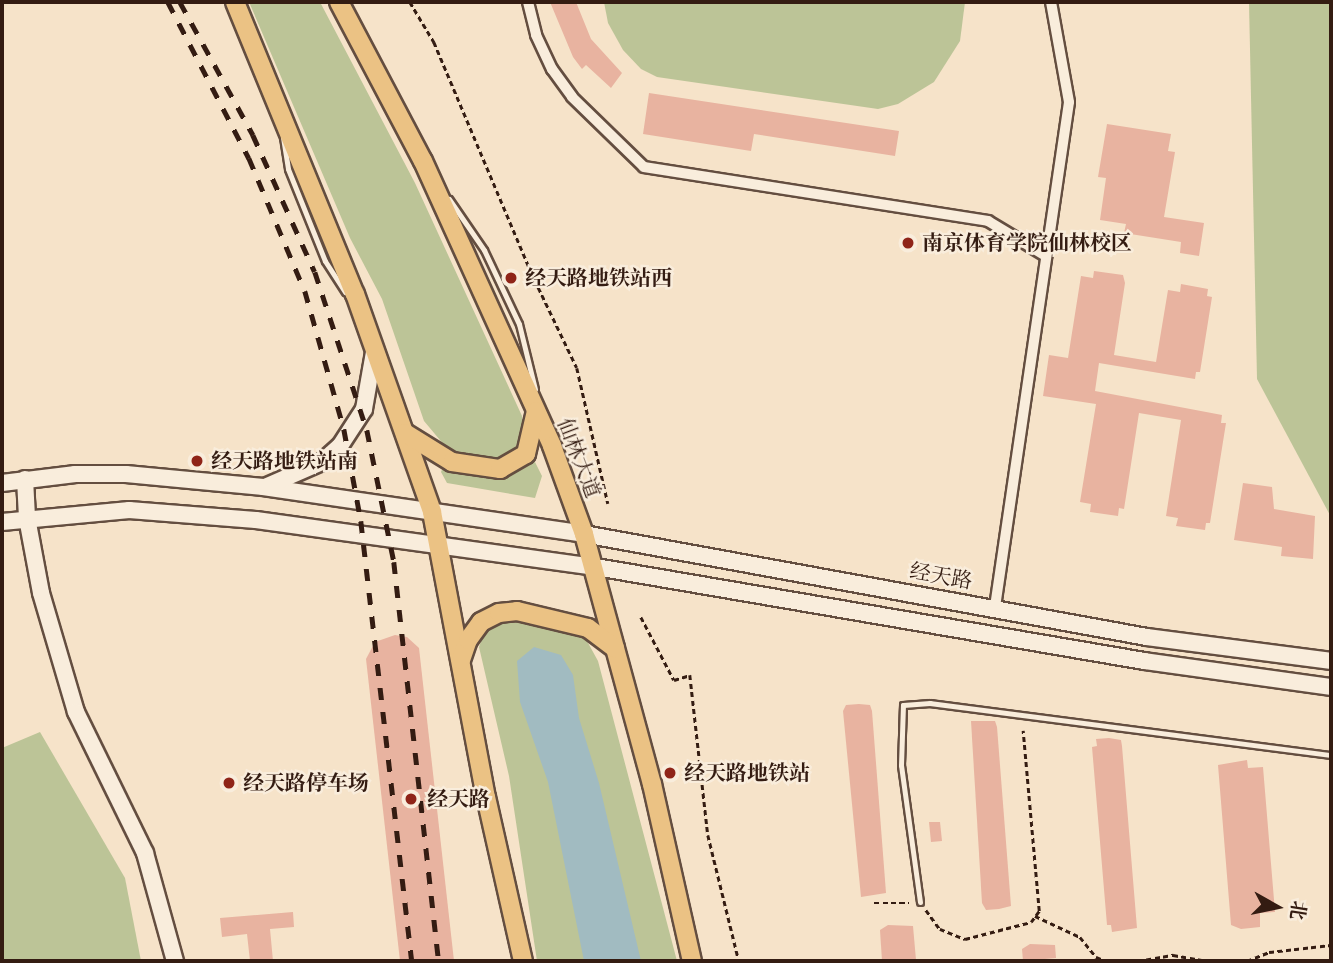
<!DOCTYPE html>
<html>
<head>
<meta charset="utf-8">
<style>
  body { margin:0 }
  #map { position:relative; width:1333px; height:963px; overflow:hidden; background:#f6e3c9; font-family:Alegreya,"Noto Serif SC",serif }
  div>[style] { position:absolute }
  .green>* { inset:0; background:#bcc497 }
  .water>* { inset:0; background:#a1bbc1 }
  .building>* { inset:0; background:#e8b3a0 }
  .path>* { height:2.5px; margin-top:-1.25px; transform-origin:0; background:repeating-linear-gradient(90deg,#341c12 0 5px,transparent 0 8.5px) }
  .roads { filter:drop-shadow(2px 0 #644e40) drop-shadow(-2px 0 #644e40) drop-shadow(0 2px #644e40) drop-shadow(0 -2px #644e40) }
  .lane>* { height:5px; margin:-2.5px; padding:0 2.5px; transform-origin:2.5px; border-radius:2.5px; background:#f9eddc }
  .street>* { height:10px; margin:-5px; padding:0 5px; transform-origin:5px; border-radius:5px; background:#f9eddc }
  .secondary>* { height:16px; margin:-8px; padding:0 8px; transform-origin:8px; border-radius:8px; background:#f9eddc }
  .primary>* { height:18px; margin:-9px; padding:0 9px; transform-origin:9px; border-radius:9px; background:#ebc284 }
  .rail>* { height:4.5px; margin-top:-2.25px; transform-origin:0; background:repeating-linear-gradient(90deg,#341c12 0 12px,transparent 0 24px) }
  .dots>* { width:19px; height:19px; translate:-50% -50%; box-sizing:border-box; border:4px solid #f9eddc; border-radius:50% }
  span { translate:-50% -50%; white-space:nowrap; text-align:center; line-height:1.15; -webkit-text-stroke:5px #f9eddc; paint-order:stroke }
  .poi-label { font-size:21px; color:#341c12; font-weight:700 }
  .left { translate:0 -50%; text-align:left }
  .street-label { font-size:21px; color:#341c12 }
  .frame { position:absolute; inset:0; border:4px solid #341c12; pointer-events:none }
  .north { position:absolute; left:1242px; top:872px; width:70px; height:70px; -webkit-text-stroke:5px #f9eddc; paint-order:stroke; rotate:99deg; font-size:19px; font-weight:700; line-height:28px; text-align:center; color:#341c12 }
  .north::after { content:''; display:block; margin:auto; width:24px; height:32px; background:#341c12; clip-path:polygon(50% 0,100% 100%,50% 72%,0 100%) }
</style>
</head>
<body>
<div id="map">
  <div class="green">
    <div style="clip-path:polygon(249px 2px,320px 2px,415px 183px,522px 416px,524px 432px,510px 457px,495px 464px,450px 452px,424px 421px,382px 299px,350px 238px)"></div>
    <div style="clip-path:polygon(604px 2px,965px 2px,960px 41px,934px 82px,898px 104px,878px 109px,657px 77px,641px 69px,623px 50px,608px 23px)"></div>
    <div style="clip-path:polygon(1249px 2px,1331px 2px,1331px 517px,1257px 379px)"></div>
    <div style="clip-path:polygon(535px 462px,542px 476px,535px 498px,447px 483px,441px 472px,443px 467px,487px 477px,506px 475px)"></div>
    <div style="clip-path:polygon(509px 618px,572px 631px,587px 641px,598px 661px,677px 961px,537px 961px,509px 776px,479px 647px,484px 633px)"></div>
    <div style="clip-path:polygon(40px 732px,125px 878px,141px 961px,2px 961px,2px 748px)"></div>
  </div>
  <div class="water">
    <div style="clip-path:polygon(534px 647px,561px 655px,573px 675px,579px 718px,599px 783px,641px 961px,584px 961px,548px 782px,520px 702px,517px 661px)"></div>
  </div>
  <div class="building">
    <div style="clip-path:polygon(550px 2px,576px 2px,591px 39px,622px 73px,611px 88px,586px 65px,582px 69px,573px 57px)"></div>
    <div style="clip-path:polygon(649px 93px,899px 131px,895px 156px,754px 134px,751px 151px,643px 134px)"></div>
    <div style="clip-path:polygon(1107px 124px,1171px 134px,1168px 151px,1175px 152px,1164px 217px,1204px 223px,1199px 256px,1180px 253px,1181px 242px,1124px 233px,1126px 224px,1100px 220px,1106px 178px,1098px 177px)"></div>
    <div style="clip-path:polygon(1094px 271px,1123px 275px,1125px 283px,1114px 355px,1156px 362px,1168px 290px,1180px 292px,1181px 284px,1208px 289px,1207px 296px,1212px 297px,1200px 372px,1196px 372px,1195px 379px,1099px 363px,1095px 391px,1222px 415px,1221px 423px,1226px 423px,1210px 523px,1206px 523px,1205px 530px,1176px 526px,1178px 518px,1166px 516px,1181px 420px,1139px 413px,1124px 509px,1119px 508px,1118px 516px,1090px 512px,1091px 504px,1080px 502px,1096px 404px,1043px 396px,1049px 355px,1068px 358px,1081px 276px,1093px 278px)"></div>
    <div style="clip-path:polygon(1243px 483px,1272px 487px,1274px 509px,1315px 516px,1313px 559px,1281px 556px,1282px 547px,1234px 540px)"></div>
    <div style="clip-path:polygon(395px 635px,407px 637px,419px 648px,454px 961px,400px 961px,366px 659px,375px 642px)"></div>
    <div style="clip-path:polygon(859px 704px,870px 705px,872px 711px,886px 893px,861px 897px,843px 711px,846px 705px)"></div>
    <div style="clip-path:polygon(971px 721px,995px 721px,997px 727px,1011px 906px,999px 909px,986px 910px,982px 903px)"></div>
    <div style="clip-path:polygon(1109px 738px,1121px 740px,1122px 746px,1137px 928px,1112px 932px,1111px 925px,1107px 925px,1092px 747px,1097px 746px,1096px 739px)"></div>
    <div style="clip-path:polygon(1247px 760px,1248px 768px,1263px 767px,1275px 912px,1260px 913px,1260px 927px,1241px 929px,1231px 925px,1218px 765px)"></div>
    <div style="clip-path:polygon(929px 822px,940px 822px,942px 841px,931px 842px)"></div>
    <div style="clip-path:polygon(293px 912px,294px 927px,270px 929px,273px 961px,250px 961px,247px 934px,222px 937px,220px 918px)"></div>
    <div style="clip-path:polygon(888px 925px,913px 926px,916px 960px,882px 961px,880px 930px)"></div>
    <div style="clip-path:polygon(1030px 944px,1055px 945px,1056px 958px,1023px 961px,1022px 949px)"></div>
  </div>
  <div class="path">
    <div style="left:410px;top:2px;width:47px;rotate:59deg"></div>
    <div style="left:434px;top:42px;width:250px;rotate:67.1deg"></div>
    <div style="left:531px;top:272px;width:106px;rotate:64.4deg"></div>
    <div style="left:577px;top:368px;width:139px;rotate:77.1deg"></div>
    <div style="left:641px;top:617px;width:71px;rotate:62.4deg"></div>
    <div style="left:674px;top:680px;width:17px;rotate:-17deg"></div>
    <div style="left:690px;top:675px;width:161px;rotate:83.6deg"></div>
    <div style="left:708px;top:835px;width:130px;rotate:76.2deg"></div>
    <div style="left:874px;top:903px;width:35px"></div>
    <div style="left:926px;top:910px;width:24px;rotate:54deg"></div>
    <div style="left:940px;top:929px;width:27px;rotate:22deg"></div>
    <div style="left:965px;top:939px;width:68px;rotate:-14.4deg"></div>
    <div style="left:1031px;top:922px;width:14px;rotate:-54deg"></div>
    <div style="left:1039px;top:911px;width:181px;rotate:-95.1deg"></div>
    <div style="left:1035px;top:916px;width:50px;rotate:25deg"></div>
    <div style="left:1080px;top:937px;width:26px;rotate:51deg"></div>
    <div style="left:1096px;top:957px;width:11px;rotate:22deg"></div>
    <div style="left:1138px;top:961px;width:36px;rotate:-10deg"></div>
    <div style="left:1173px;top:955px;width:35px;rotate:10deg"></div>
    <div style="left:1247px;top:961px;width:24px;rotate:-22deg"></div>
    <div style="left:1269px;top:952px;width:62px;rotate:-6.4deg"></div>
  </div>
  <div class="roads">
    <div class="lane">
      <div style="left:283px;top:137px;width:32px;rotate:81deg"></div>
      <div style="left:288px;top:169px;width:99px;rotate:68.1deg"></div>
      <div style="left:325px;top:261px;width:37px;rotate:57deg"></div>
      <div style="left:449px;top:199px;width:62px;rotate:55.5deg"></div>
      <div style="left:484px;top:250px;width:82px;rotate:64.7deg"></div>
      <div style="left:519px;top:324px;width:67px;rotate:76.2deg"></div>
      <div style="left:920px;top:902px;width:138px;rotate:-97.9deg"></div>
      <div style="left:901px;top:765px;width:60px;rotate:-88.1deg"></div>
      <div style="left:903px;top:705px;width:27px;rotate:-4deg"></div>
      <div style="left:930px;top:703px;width:404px;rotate:7.4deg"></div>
    </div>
    <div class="street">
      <div style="left:528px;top:2px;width:34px;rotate:76deg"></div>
      <div style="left:536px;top:35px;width:38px;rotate:65deg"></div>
      <div style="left:552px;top:69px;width:34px;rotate:54deg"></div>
      <div style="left:572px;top:97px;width:100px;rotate:44.2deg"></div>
      <div style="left:644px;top:167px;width:348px;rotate:8.9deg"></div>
      <div style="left:988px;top:221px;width:68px;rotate:31.1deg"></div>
      <div style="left:995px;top:607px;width:510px;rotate:-81.66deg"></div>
      <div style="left:1069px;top:102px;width:102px;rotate:-100.2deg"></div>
    </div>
    <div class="secondary">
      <div style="left:25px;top:479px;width:39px;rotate:87deg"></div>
      <div style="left:27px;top:518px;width:76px;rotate:79.4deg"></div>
      <div style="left:41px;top:593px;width:124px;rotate:73.6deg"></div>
      <div style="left:76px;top:712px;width:157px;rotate:63.9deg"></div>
      <div style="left:145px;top:853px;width:112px;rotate:74.5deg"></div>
      <div style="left:2px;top:483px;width:74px;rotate:-7deg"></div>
      <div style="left:75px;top:474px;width:51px"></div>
      <div style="left:126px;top:474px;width:138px;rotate:5.4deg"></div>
      <div style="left:263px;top:487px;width:324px;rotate:8.3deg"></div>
      <div style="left:584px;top:534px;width:572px;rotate:10.37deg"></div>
      <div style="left:1147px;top:637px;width:186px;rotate:7.4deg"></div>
      <div style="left:267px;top:486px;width:60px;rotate:-23.6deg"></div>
      <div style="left:322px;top:462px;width:24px;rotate:-42deg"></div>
      <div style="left:340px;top:446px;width:44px;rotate:-57deg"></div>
      <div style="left:364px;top:409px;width:58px;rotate:-80deg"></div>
      <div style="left:2px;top:522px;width:128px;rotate:-5.4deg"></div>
      <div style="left:129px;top:510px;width:127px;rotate:4.5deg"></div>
      <div style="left:256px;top:520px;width:343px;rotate:7.9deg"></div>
      <div style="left:596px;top:567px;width:556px;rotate:9.73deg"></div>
      <div style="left:1144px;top:661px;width:189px;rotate:7.9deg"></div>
    </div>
    <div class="primary">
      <div style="left:235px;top:2px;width:316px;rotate:67.7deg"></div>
      <div style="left:355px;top:294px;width:231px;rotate:70.5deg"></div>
      <div style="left:432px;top:512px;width:290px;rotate:79.3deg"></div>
      <div style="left:486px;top:797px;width:168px;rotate:77.3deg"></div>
      <div style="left:339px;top:2px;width:180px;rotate:62.2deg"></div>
      <div style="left:423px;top:161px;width:313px;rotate:65.6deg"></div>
      <div style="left:552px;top:446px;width:94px;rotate:70deg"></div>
      <div style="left:584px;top:534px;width:259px;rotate:74.8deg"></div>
      <div style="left:652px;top:784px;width:181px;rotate:77.3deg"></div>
      <div style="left:405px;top:433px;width:55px;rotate:31.7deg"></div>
      <div style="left:452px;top:462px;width:49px;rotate:8.3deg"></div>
      <div style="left:500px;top:469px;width:30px;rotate:-30deg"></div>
      <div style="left:526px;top:454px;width:44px;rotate:-76.9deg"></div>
      <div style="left:461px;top:660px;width:21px;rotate:-71deg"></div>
      <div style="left:468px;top:640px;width:22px;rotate:-54deg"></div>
      <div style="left:481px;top:622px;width:20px;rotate:-27deg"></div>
      <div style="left:499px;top:613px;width:18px;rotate:-6deg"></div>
      <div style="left:517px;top:611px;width:73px;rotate:13.5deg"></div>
      <div style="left:588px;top:628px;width:34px;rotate:37deg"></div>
    </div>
  </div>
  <div class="rail">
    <div style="left:168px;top:2px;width:176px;rotate:62.6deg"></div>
    <div style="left:249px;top:158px;width:144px;rotate:67.2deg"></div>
    <div style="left:305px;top:291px;width:143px;rotate:74.2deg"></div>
    <div style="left:344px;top:429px;width:94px;rotate:79.5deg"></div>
    <div style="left:361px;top:521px;width:443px;rotate:83.4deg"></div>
    <div style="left:180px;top:2px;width:152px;rotate:61.2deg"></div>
    <div style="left:253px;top:135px;width:150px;rotate:65.7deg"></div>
    <div style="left:315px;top:272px;width:166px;rotate:71.8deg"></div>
    <div style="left:367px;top:430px;width:135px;rotate:78.4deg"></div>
    <div style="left:394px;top:562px;width:402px;rotate:83.6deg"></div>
  </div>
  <div class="dots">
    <div style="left:908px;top:243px;background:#8f2418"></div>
    <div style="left:511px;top:278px;background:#8f2418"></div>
    <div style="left:197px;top:461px;background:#8f2418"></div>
    <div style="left:670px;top:773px;background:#8f2418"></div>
    <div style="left:229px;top:783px;background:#8f2418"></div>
    <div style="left:411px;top:799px;background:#8f2418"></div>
  </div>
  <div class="poi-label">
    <span class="left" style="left:922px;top:243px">南京体育学院仙林校区</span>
    <span class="left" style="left:525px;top:278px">经天路地铁站西</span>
    <span class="left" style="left:211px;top:461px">经天路地铁站南</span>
    <span class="left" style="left:684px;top:773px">经天路地铁站</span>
    <span class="left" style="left:243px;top:783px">经天路停车场</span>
    <span class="left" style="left:427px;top:799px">经天路</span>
  </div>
  <div class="street-label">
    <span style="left:579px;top:458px;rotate:69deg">仙林大道</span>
    <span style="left:941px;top:576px;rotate:10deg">经天路</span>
  </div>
  <div class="frame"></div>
  <div class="north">北</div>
</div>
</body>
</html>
